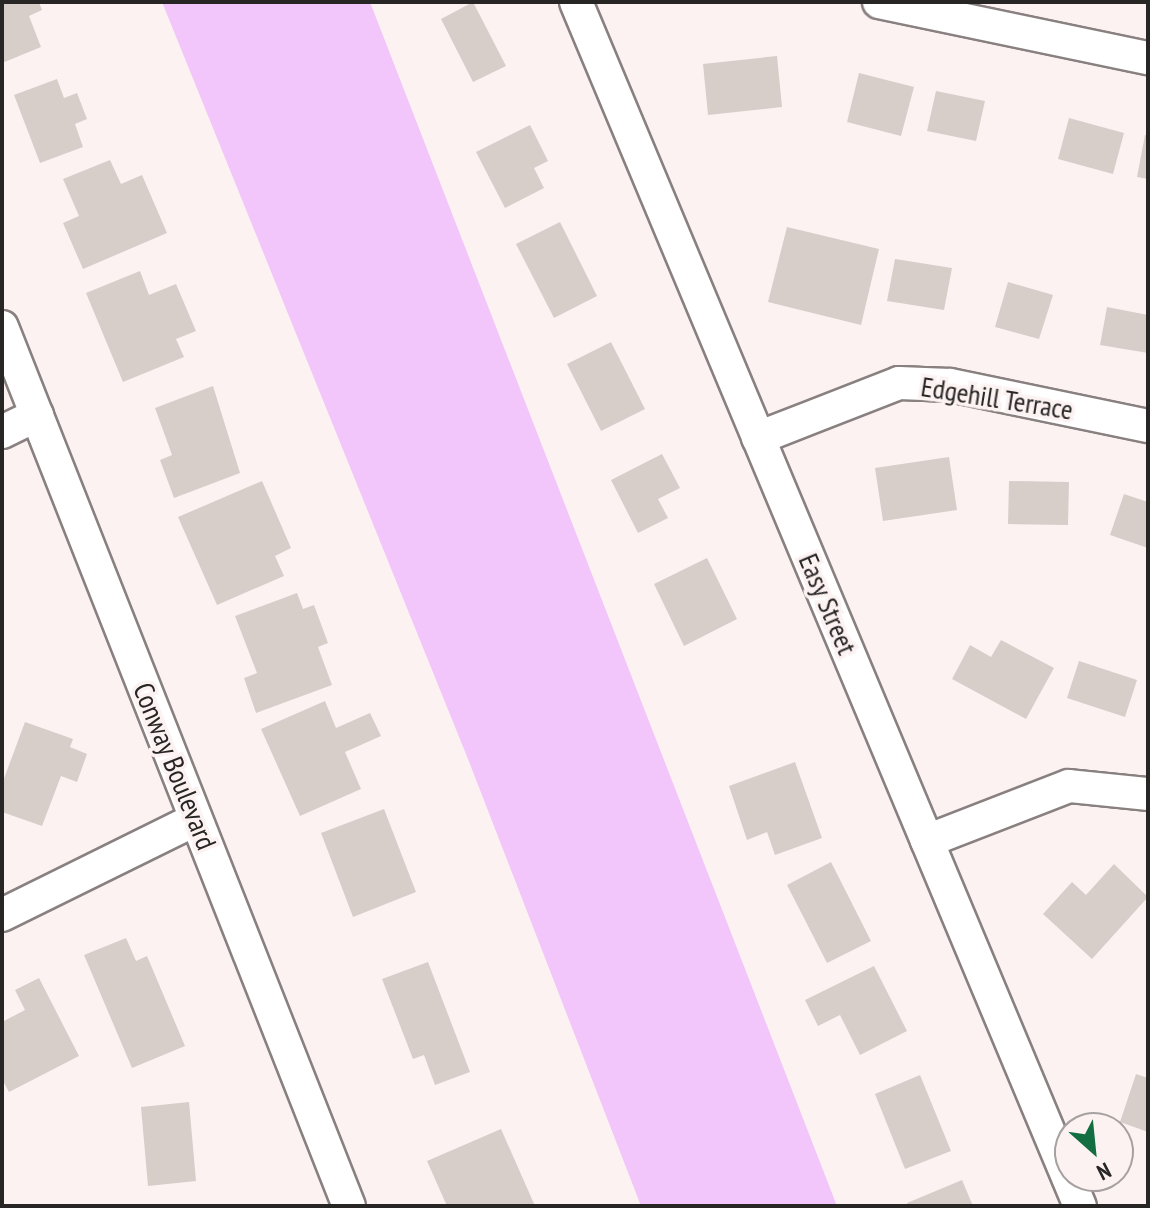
<!DOCTYPE html>
<html>
<head>
<meta charset="utf-8">
<style>
  body { margin:0 }
  #map { position:relative; width:1150px; height:1208px; overflow:hidden; background:#fcf2f2; font-family:"PT Sans Narrow",sans-serif }
  div>[style] { position:absolute }
  .water>* { inset:0; background:#f2c6fa }
  .building>* { inset:0; background:#d7ceca }
  .roads { filter:drop-shadow(2px 0 #898080) drop-shadow(-2px 0 #898080) drop-shadow(0 2px #898080) drop-shadow(0 -2px #898080) }
  .minor>* { height:32px; margin:-16px; padding:0 16px; transform-origin:16px; border-radius:16px; background:#fff }
  span { translate:-50% -50%; white-space:nowrap; text-align:center; line-height:1.15; -webkit-text-stroke:7px #fcf2f2; paint-order:stroke }
  .street-label { font-size:28px; color:#282525 }
  .frame { position:absolute; inset:0; border:4px solid #282525; pointer-events:none }
  .north { position:absolute; left:1054px; top:1112px; width:80px; height:80px; box-sizing:border-box; background:#fcf2f2; border:2px solid #a7a0a0; border-radius:50%; rotate:153deg; font-size:22px; font-weight:700; line-height:32px; text-align:center; color:#282525 }
  .north::after { content:''; display:block; margin:auto; width:28px; height:36px; background:#136e42; clip-path:polygon(50% 0,100% 100%,50% 72%,0 100%) }
</style>
</head>
<body>
<div id="map">
  <div class="water">
    <div style="clip-path:polygon(162px 2px,370px 2px,837px 1206px,641px 1206px,468px 759px)"></div>
  </div>
  <div class="building">
    <div style="clip-path:polygon(2px 2px,39px 2px,42px 10px,29px 16px,41px 47px,2px 63px)"></div>
    <div style="clip-path:polygon(473px 2px,506px 66px,473px 82px,441px 19px)"></div>
    <div style="clip-path:polygon(777px 56px,782px 107px,708px 115px,703px 64px)"></div>
    <div style="clip-path:polygon(859px 73px,914px 87px,901px 136px,847px 122px)"></div>
    <div style="clip-path:polygon(57px 79px,64px 98px,77px 93px,87px 119px,75px 124px,83px 147px,40px 163px,14px 95px)"></div>
    <div style="clip-path:polygon(936px 91px,985px 101px,976px 141px,927px 131px)"></div>
    <div style="clip-path:polygon(1069px 118px,1124px 133px,1113px 174px,1058px 159px)"></div>
    <div style="clip-path:polygon(530px 125px,548px 161px,534px 168px,544px 188px,505px 208px,476px 152px)"></div>
    <div style="clip-path:polygon(1145px 135px,1148px 135px,1148px 179px,1137px 177px)"></div>
    <div style="clip-path:polygon(110px 160px,121px 184px,142px 175px,167px 233px,83px 269px,63px 223px,79px 216px,63px 179px)"></div>
    <div style="clip-path:polygon(560px 222px,597px 296px,554px 318px,516px 244px)"></div>
    <div style="clip-path:polygon(787px 227px,879px 249px,861px 325px,768px 302px)"></div>
    <div style="clip-path:polygon(895px 259px,952px 268px,944px 310px,887px 301px)"></div>
    <div style="clip-path:polygon(140px 271px,149px 295px,176px 284px,196px 331px,176px 339px,184px 357px,123px 382px,86px 293px)"></div>
    <div style="clip-path:polygon(1008px 282px,1053px 295px,1039px 339px,995px 327px)"></div>
    <div style="clip-path:polygon(1107px 307px,1148px 315px,1148px 353px,1100px 345px)"></div>
    <div style="clip-path:polygon(611px 342px,645px 409px,601px 431px,567px 364px)"></div>
    <div style="clip-path:polygon(213px 386px,240px 473px,174px 498px,160px 460px,172px 455px,155px 408px)"></div>
    <div style="clip-path:polygon(662px 454px,680px 488px,658px 499px,668px 518px,638px 533px,611px 480px)"></div>
    <div style="clip-path:polygon(949px 457px,957px 510px,883px 521px,875px 468px)"></div>
    <div style="clip-path:polygon(262px 481px,291px 548px,275px 556px,284px 576px,217px 605px,178px 517px)"></div>
    <div style="clip-path:polygon(1009px 481px,1069px 482px,1068px 525px,1008px 524px)"></div>
    <div style="clip-path:polygon(1124px 494px,1148px 502px,1148px 548px,1110px 535px)"></div>
    <div style="clip-path:polygon(707px 558px,737px 619px,684px 646px,654px 584px)"></div>
    <div style="clip-path:polygon(297px 593px,303px 609px,314px 605px,328px 643px,318px 647px,332px 685px,256px 713px,244px 678px,257px 673px,235px 616px)"></div>
    <div style="clip-path:polygon(1001px 640px,1054px 668px,1026px 719px,952px 679px,970px 645px,991px 657px)"></div>
    <div style="clip-path:polygon(1079px 661px,1137px 680px,1125px 717px,1067px 698px)"></div>
    <div style="clip-path:polygon(325px 701px,336px 728px,370px 713px,381px 736px,345px 752px,361px 789px,300px 816px,261px 729px)"></div>
    <div style="clip-path:polygon(25px 722px,73px 739px,70px 747px,87px 754px,77px 782px,61px 776px,42px 826px,2px 812px,2px 784px)"></div>
    <div style="clip-path:polygon(795px 762px,822px 838px,775px 855px,767px 832px,747px 840px,729px 786px)"></div>
    <div style="clip-path:polygon(384px 809px,416px 892px,353px 917px,321px 833px)"></div>
    <div style="clip-path:polygon(831px 862px,871px 941px,827px 963px,787px 885px)"></div>
    <div style="clip-path:polygon(1114px 864px,1148px 897px,1092px 959px,1043px 914px,1072px 882px,1086px 895px)"></div>
    <div style="clip-path:polygon(126px 938px,136px 961px,147px 956px,185px 1046px,132px 1068px,84px 955px)"></div>
    <div style="clip-path:polygon(428px 962px,470px 1072px,435px 1085px,424px 1055px,413px 1059px,382px 979px)"></div>
    <div style="clip-path:polygon(874px 966px,907px 1031px,860px 1055px,840px 1015px,818px 1026px,805px 1000px)"></div>
    <div style="clip-path:polygon(39px 978px,79px 1056px,9px 1092px,2px 1079px,2px 1022px,25px 1010px,15px 990px)"></div>
    <div style="clip-path:polygon(1136px 1074px,1148px 1078px,1148px 1132px,1120px 1122px)"></div>
    <div style="clip-path:polygon(920px 1075px,951px 1151px,905px 1169px,875px 1094px)"></div>
    <div style="clip-path:polygon(189px 1102px,196px 1181px,148px 1186px,141px 1107px)"></div>
    <div style="clip-path:polygon(501px 1129px,535px 1206px,447px 1206px,427px 1161px)"></div>
    <div style="clip-path:polygon(962px 1180px,973px 1206px,908px 1206px,907px 1203px)"></div>
  </div>
  <div class="roads">
    <div class="minor">
      <div style="left:576px;top:2px;width:1305px;rotate:67.29deg"></div>
      <div style="left:879px;top:2px;width:275px;rotate:11.8deg"></div>
      <div style="left:2px;top:327px;width:945px;rotate:68.46deg"></div>
      <div style="left:2px;top:432px;width:39px;rotate:-26deg"></div>
      <div style="left:758px;top:438px;width:151px;rotate:-21.3deg"></div>
      <div style="left:899px;top:383px;width:51px;rotate:2.2deg"></div>
      <div style="left:950px;top:385px;width:202px;rotate:11.7deg"></div>
      <div style="left:927px;top:841px;width:152px;rotate:-21.2deg"></div>
      <div style="left:1069px;top:786px;width:79px;rotate:5.8deg"></div>
      <div style="left:2px;top:915px;width:216px;rotate:-26.3deg"></div>
    </div>
  </div>
  <div class="street-label">
    <span style="left:997px;top:398px;rotate:9deg">Edgehill Terrace</span>
    <span style="left:828px;top:604px;rotate:67deg">Easy Street</span>
    <span style="left:175px;top:766px;rotate:68deg">Conway Boulevard</span>
  </div>
  <div class="frame"></div>
  <div class="north">N</div>
</div>
</body>
</html>
